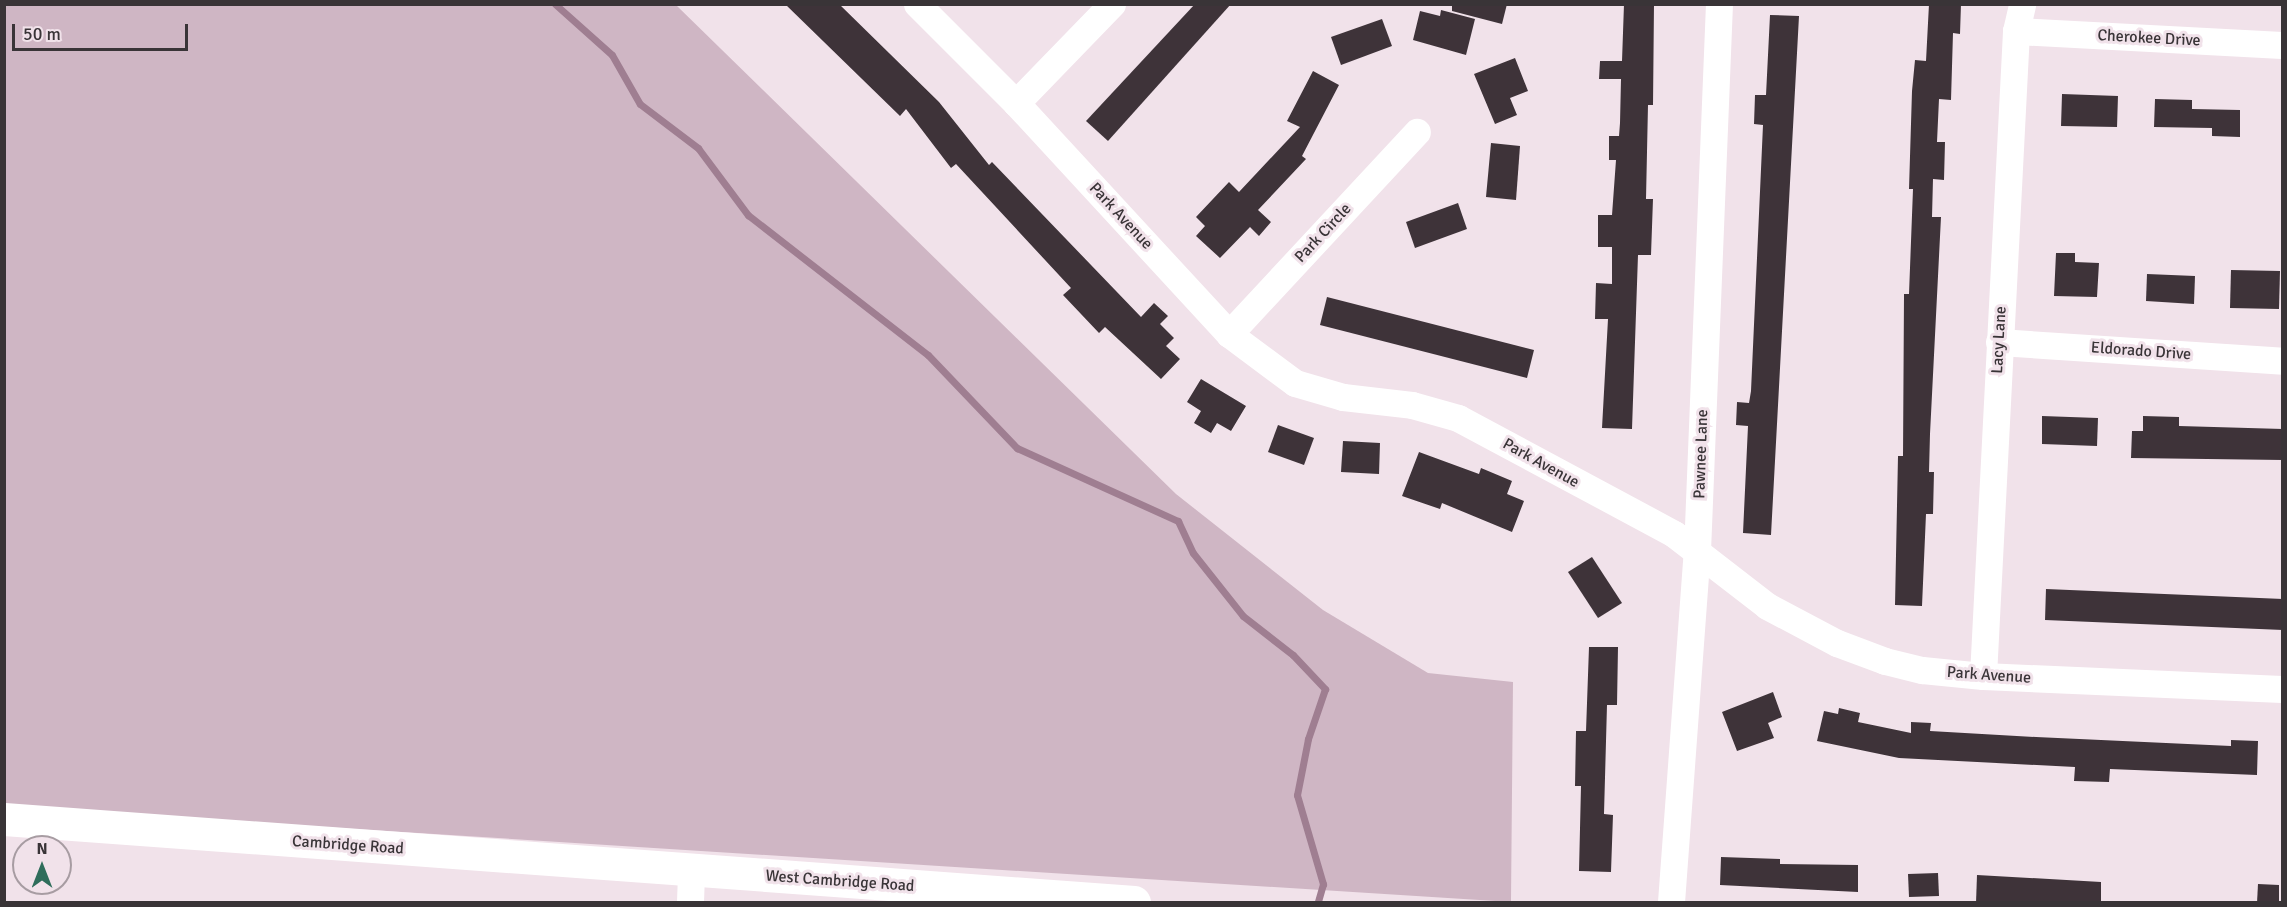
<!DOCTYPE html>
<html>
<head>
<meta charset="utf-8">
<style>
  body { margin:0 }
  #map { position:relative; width:2287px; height:907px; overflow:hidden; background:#f1e2ea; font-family:Signika,sans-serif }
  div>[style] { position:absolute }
  .green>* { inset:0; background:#cfb6c4 }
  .stream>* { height:7px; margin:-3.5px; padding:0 3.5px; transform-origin:3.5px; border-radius:3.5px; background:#9f7e91 }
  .building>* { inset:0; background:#3e3339 }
  .minor>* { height:27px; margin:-13.5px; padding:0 13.5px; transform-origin:13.5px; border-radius:13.5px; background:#fff }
  .tertiary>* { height:33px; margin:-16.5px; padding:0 16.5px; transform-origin:16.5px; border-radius:16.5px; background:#fff }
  span { translate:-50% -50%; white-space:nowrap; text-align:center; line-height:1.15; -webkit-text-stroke:6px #f1e2ea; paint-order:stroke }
  .street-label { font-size:16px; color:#393437 }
  .frame { position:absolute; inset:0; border:6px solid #393437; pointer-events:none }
  .north { position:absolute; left:12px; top:835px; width:60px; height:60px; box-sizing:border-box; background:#f1e2ea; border:2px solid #a79ca2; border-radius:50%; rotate:0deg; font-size:16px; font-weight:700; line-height:24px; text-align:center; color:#393437 }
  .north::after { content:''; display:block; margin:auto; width:21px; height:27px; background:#2f6d5b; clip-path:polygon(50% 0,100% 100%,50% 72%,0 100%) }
  .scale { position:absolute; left:12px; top:24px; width:176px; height:27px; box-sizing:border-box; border:3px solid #393437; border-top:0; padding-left:8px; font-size:18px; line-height:21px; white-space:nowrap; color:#393437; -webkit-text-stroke:4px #f1e2ea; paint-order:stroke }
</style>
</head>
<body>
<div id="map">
  <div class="green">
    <div style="clip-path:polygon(4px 5px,676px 5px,1176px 494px,1323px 610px,1428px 673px,1513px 682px,1511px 902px,5px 807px)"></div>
  </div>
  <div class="stream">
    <div style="left:555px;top:4px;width:76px;rotate:41.8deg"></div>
    <div style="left:612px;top:55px;width:56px;rotate:60.3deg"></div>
    <div style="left:640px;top:104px;width:73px;rotate:37.2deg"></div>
    <div style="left:698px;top:148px;width:84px;rotate:53.3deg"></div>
    <div style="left:748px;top:215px;width:228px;rotate:37.9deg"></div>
    <div style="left:928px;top:355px;width:129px;rotate:46.3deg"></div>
    <div style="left:1017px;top:448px;width:177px;rotate:24.4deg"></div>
    <div style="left:1178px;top:521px;width:35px;rotate:65deg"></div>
    <div style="left:1193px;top:553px;width:80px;rotate:51.6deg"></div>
    <div style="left:1243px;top:616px;width:63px;rotate:38deg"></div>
    <div style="left:1293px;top:655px;width:47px;rotate:46.7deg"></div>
    <div style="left:1325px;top:689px;width:53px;rotate:108.8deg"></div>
    <div style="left:1308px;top:739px;width:57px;rotate:101.1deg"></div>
    <div style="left:1297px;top:795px;width:93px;rotate:73.7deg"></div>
    <div style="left:1323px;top:884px;width:19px;rotate:106deg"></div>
  </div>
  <div class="building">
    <div style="clip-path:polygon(785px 4px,839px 4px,939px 102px,989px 165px,992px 162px,1141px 317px,1154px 303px,1168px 316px,1160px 324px,1174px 338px,1166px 346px,1180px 359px,1161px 379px,1105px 327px,1099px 333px,1063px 295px,1071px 288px,956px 164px,951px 168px,906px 109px,900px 116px)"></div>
    <div style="clip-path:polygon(1195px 4px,1231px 4px,1108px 141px,1086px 121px)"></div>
    <div style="clip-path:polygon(1452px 4px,1507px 4px,1502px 24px,1452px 11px)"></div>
    <div style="clip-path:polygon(1624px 4px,1654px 4px,1653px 105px,1648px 105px,1646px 199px,1653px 199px,1651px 255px,1638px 255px,1632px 429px,1602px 428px,1608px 319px,1595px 319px,1596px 283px,1612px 284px,1612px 247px,1598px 247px,1598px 215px,1612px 215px,1616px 160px,1609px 160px,1609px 136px,1619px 136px,1620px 123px,1621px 79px,1599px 79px,1600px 61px,1622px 61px)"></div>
    <div style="clip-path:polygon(1929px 4px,1961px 4px,1960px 34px,1953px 33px,1951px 100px,1939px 99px,1937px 142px,1945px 142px,1944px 180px,1933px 179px,1932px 217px,1941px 217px,1930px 434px,1929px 472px,1934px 472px,1933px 514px,1926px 514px,1922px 606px,1895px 605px,1898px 456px,1903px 456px,1904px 294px,1909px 294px,1913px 189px,1909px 189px,1912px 91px,1915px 60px,1926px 61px)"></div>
    <div style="clip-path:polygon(1441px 10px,1475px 19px,1466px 55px,1413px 40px,1420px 11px,1440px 16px)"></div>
    <div style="clip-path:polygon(1770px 15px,1799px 16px,1771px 535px,1743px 533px,1748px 426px,1736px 425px,1737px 402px,1749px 403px,1751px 391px,1763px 125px,1754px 124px,1755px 95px,1766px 95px)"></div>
    <div style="clip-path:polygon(1382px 19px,1392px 46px,1341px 65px,1331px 37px)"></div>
    <div style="clip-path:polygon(1515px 58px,1528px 91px,1510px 98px,1517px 115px,1495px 124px,1474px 74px)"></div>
    <div style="clip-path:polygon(1313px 71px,1339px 85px,1302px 156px,1306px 159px,1258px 210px,1271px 222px,1259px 236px,1250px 227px,1220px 258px,1196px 236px,1205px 226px,1196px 217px,1229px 182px,1239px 192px,1300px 127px,1287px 121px)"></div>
    <div style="clip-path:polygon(2062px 94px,2118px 96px,2117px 127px,2061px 126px)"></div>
    <div style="clip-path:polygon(2155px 99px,2192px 100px,2192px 109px,2240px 110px,2240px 137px,2212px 136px,2212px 128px,2154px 127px)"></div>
    <div style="clip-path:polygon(1491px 143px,1520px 146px,1516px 200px,1486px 197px)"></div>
    <div style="clip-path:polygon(1458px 203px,1467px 229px,1415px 248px,1406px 222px)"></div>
    <div style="clip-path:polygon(2056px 253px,2075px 253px,2075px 262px,2099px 263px,2097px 297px,2054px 296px)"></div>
    <div style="clip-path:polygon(2231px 270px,2280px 271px,2279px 309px,2230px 308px)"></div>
    <div style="clip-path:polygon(2147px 274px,2195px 276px,2194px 304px,2146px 301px)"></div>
    <div style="clip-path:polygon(1327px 297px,1534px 350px,1527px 378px,1320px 325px)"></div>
    <div style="clip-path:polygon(1201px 379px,1246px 406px,1231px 431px,1217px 423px,1211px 433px,1194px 423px,1201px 411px,1187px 402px)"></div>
    <div style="clip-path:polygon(2042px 416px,2098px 418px,2097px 446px,2042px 444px)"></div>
    <div style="clip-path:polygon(2143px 416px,2179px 417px,2179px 426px,2283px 429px,2283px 460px,2131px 458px,2132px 431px,2143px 431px)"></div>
    <div style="clip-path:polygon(1278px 425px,1314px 438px,1304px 465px,1268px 452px)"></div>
    <div style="clip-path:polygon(1343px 441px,1380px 443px,1379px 474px,1341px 472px)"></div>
    <div style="clip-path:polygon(1419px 452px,1479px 474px,1481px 468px,1512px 481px,1507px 494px,1524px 501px,1512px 532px,1442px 503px,1440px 509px,1402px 496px)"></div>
    <div style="clip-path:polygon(1592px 557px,1622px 603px,1598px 618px,1568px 572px)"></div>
    <div style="clip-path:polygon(2046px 589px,2283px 599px,2283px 630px,2045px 620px)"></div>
    <div style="clip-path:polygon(1589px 647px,1618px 647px,1617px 705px,1607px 705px,1604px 814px,1613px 815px,1611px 872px,1579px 871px,1581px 786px,1575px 786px,1576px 731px,1586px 731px)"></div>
    <div style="clip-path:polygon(1773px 692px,1782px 717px,1768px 723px,1774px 738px,1737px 751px,1722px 712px)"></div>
    <div style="clip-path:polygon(1839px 708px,1860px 713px,1858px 722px,1911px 733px,1911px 722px,1931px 723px,1930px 731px,2036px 737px,2231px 746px,2231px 740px,2258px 741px,2257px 775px,2110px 769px,2109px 782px,2074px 781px,2075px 767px,1899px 758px,1817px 741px,1824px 711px,1838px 714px)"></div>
    <div style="clip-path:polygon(1721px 857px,1780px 859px,1780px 864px,1858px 865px,1858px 892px,1720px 885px)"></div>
    <div style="clip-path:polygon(1938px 873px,1939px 896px,1909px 897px,1908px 874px)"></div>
    <div style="clip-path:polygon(1977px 875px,2101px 882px,2101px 903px,1976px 903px)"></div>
    <div style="clip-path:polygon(2258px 884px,2279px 885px,2279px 903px,2257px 903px)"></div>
  </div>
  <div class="minor">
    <div style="left:917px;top:4px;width:140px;rotate:45deg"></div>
    <div style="left:1016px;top:103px;width:314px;rotate:47.3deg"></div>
    <div style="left:1229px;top:334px;width:82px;rotate:36.6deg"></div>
    <div style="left:1295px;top:383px;width:50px;rotate:16.3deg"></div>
    <div style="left:1343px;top:397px;width:69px;rotate:6.6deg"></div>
    <div style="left:1412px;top:405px;width:48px;rotate:15.8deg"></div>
    <div style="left:1458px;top:418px;width:245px;rotate:28.2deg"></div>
    <div style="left:1674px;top:534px;width:118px;rotate:37.7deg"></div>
    <div style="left:1767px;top:606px;width:79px;rotate:27.9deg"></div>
    <div style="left:1837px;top:643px;width:51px;rotate:20.6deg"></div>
    <div style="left:1885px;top:661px;width:38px;rotate:14deg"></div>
    <div style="left:1922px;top:670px;width:61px;rotate:5.6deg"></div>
    <div style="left:1983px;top:676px;width:299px;rotate:2.5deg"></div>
    <div style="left:2016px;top:31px;width:266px;rotate:3deg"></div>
    <div style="left:1016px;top:103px;width:138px;rotate:-45.9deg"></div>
    <div style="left:1229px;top:334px;width:276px;rotate:-47.1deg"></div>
    <div style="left:1999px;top:342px;width:284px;rotate:3.8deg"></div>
    <div style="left:1983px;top:676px;width:646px;rotate:-87.07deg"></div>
    <div style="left:2016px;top:31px;width:28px;rotate:-77deg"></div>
    <div style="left:690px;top:902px;width:31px;rotate:-88deg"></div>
    <div style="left:1671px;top:902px;width:352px;rotate:-85.8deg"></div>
    <div style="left:1697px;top:551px;width:547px;rotate:-87.7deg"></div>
  </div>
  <div class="tertiary">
    <div style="left:4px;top:819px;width:1133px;rotate:4.2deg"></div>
  </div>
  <div class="street-label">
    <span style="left:2149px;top:38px;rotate:3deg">Cherokee Drive</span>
    <span style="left:1121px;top:216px;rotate:47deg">Park Avenue</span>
    <span style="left:1323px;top:233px;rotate:-47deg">Park Circle</span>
    <span style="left:1999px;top:340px;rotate:-87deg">Lacy Lane</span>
    <span style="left:2141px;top:351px;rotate:4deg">Eldorado Drive</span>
    <span style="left:1701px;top:454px;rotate:-88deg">Pawnee Lane</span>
    <span style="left:1541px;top:463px;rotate:29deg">Park Avenue</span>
    <span style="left:1989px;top:675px;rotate:4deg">Park Avenue</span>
    <span style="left:348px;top:845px;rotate:4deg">Cambridge Road</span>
    <span style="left:840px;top:881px;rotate:4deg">West Cambridge Road</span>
  </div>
  <div class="frame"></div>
  <div class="north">N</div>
  <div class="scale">50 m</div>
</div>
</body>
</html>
